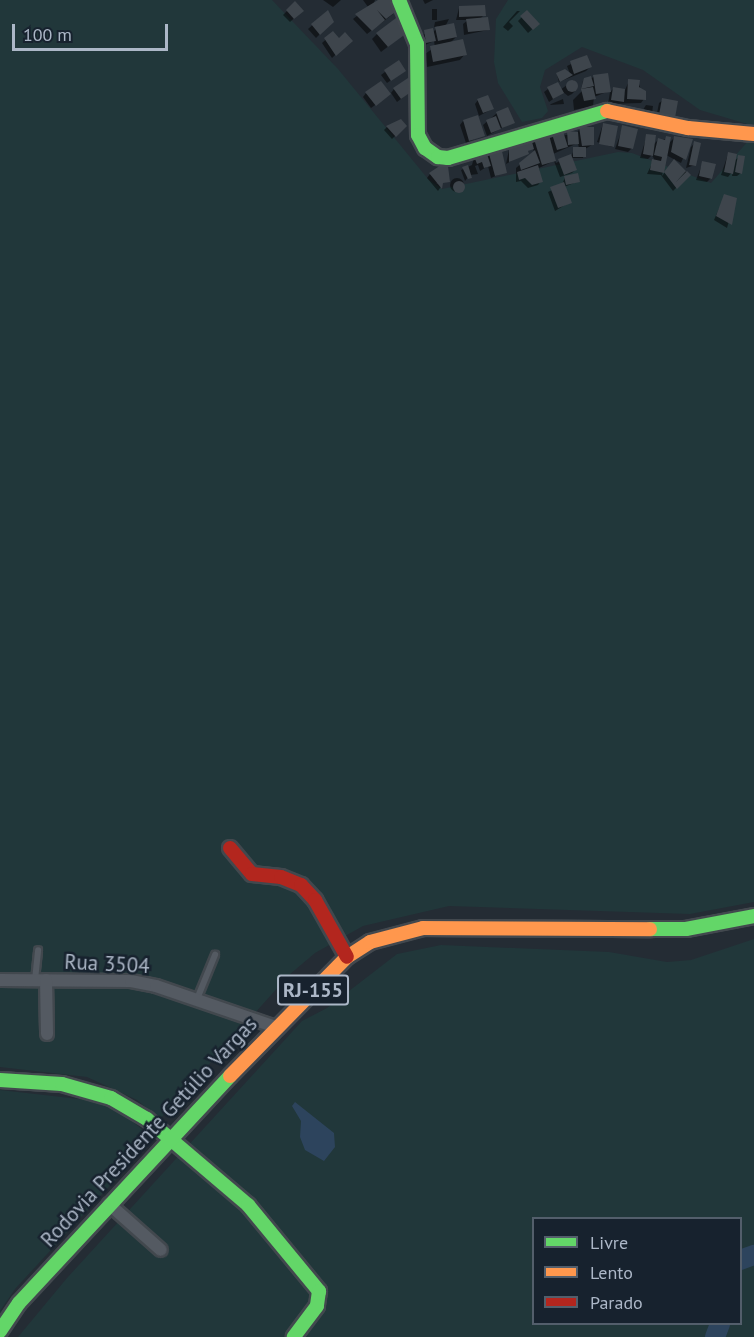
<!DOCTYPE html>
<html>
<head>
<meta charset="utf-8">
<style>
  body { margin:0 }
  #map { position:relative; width:754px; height:1337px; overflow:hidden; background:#242c34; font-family:"PT Sans",sans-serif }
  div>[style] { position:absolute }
  .green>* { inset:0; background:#21373a }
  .water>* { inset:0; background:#2d445d }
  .shadow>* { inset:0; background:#0007 }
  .round { border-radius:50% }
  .river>* { height:20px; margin:-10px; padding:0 10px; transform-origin:10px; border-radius:10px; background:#2d445d }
  .building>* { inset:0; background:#3e454c }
  .roads { filter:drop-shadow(2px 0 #42484e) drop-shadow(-2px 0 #42484e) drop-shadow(0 2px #42484e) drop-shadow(0 -2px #42484e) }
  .lane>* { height:6px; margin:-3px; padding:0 3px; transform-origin:3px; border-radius:3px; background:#545a62 }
  .street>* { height:12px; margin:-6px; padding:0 6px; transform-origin:6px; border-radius:6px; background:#545a62 }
  .fast>* { height:14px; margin:-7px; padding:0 7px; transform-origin:7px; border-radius:7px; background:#63d668 }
  .slow>* { height:14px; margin:-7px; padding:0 7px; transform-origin:7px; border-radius:7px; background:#ff974d }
  .jam>* { height:14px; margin:-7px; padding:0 7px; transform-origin:7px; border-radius:7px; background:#b3261e }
  span { translate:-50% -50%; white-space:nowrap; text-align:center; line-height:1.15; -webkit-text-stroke:5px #17222e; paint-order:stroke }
  .shield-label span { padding:2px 4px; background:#17222e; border:2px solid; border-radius:4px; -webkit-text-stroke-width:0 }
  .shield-label { font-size:20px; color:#acb7c7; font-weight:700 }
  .street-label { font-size:21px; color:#acb7c7 }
  .legend { position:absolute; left:532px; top:1217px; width:210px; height:108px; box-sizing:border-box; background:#17222e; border:2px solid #535e6b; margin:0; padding:8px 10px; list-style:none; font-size:18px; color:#acb7c7 }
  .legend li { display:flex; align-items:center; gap:12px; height:30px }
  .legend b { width:30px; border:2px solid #535e6b }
  .scale { position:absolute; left:12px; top:24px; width:156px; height:27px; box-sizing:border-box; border:3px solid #acb7c7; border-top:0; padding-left:8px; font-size:18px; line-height:21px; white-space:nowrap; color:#acb7c7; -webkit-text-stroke:4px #17222e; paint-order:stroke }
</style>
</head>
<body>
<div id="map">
  <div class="green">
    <div style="clip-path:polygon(0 0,272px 0,338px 69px,428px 179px,442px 189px,618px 152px,632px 153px,711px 183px,749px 140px,754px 141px,754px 902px,690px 914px,449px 906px,363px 926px,315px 953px,289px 975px,160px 1119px,137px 1100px,87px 1077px,0 1067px)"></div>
    <div style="clip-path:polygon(508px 0,754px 0,754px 126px,700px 110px,643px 70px,582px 47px,545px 70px,540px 87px,548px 111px,542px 118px,522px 122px,498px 83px,494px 62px,496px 19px)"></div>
    <div style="clip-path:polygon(754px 939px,754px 1250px,741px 1256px,740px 1218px,534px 1218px,534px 1324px,714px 1324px,710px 1337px,18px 1337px,67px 1278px,302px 1021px,327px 1008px,397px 954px,441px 945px,609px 952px,667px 962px,691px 960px)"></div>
    <div style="clip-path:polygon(0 1090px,88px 1100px,121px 1112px,150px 1136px,117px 1178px,15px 1289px,0 1311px)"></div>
    <div style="clip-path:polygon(754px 1259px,754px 1337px,725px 1337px,728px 1324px,740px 1324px,741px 1270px)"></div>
  </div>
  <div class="water">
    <div style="clip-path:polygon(295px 1102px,334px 1133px,335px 1147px,324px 1161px,305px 1150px,300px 1137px,301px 1121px,292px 1106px)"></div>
  </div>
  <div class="shadow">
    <div style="clip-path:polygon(323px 0,341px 0,333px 7px)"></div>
    <div style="clip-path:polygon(363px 0,375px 0,373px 5px,389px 0,393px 14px,367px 34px,353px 19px,368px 7px)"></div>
    <div style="clip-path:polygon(423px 0,433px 0,425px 4px)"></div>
    <div style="clip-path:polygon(295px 3px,302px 11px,290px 22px,283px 15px)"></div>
    <div style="clip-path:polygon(459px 8px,484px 15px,480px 19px,488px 30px,464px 35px,463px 24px,468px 20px,456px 20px)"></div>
    <div style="clip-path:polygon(432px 9px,437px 9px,437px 20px,432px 20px)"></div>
    <div style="clip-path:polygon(517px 11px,520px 11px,509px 22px,513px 26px,508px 31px,503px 27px)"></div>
    <div style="clip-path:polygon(327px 12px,332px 22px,316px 38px,308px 29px)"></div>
    <div style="clip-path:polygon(527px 12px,538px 24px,528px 33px,518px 21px)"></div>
    <div style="clip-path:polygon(449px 19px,445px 27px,456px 37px,449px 44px,465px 54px,460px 60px,427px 67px,425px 54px,435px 47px,434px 41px,423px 46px,421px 35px,433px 32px,439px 26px,434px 27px,435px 22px)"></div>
    <div style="clip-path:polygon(333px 33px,339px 40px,351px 40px,332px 58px,322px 43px)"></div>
    <div style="clip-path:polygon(377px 34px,403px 35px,381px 52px,372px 39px)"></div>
    <div style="clip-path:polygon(586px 57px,590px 67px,586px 71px,559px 82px,557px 75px,570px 74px,567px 66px)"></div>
    <div style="clip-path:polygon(398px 62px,400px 74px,387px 83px,381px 75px)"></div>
    <div style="clip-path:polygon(594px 77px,609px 91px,594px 97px,593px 106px,574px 110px,573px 100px,585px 88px,581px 89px,583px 81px)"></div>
    <div style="clip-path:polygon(574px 80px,576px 90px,572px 94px,568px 96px,563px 92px,549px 102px,544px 92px,548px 89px,560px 90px)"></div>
    <div style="clip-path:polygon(629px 81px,638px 81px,644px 99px,641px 103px,608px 104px,610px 92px,613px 89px,625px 90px)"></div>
    <div style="clip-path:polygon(394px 89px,410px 92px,397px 102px,391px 93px)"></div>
    <div style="clip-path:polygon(366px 93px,385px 98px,371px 108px,363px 97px)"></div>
    <div style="clip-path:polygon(563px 99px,564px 104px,550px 105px,551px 104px)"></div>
    <div style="clip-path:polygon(478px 100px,492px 109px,479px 116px,475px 104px)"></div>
    <div style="clip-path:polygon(663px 100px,676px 103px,656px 118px,659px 103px)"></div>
    <div style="clip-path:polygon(646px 105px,653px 106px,652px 113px,641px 113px)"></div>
    <div style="clip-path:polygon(497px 113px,513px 122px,487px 136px,483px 125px)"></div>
    <div style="clip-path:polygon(463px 121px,483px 135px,466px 143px,460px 125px)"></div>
    <div style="clip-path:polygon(603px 124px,613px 146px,612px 147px,597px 142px)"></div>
    <div style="clip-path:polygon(405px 126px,392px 139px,384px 130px,387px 127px)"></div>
    <div style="clip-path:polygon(623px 127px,632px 148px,628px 152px,615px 149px)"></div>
    <div style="clip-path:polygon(evenodd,580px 128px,592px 145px,585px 149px,583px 158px,571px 158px,575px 170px,572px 173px,560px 177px,554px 161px,539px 168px,541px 181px,538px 185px,528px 188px,521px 181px,516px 182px,516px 168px,534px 152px,533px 148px,506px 164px,510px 145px,577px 133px,580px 128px,578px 143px,579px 149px,574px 149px,572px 155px,556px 163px,553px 154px,578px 143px)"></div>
    <div style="clip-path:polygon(647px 135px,653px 145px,658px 140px,669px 139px,669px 143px,674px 138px,691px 140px,681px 163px,666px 155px,662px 176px,674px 161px,689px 175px,673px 191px,661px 175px,647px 174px,654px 159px,652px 155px,648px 159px,640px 158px)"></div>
    <div style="clip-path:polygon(695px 143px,695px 165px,686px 168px,691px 147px)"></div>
    <div style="clip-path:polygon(489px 152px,505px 172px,491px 178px,488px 166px,480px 171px,478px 165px,475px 166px,478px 174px,470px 175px,465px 181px,461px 170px,472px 165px,474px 157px)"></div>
    <div style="clip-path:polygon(728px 154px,734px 161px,739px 157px,741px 173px,737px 176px,732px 176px,733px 171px,728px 177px,721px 175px)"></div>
    <div style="clip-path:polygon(703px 162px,711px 178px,707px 182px,696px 180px)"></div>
    <div style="clip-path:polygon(430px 174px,448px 181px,436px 183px,442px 185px,438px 191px,427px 178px)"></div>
    <div style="clip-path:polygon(565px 177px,579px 181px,564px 187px,570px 202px,555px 211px,548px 192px,562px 185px)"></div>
    <div class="round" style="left:450px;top:178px;width:14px;height:14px"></div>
    <div style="clip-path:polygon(725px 195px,735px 199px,727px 228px,714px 220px)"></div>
  </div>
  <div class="river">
    <div style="left:740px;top:1260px;width:15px;rotate:-20deg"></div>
    <div style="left:715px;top:1337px;width:14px;rotate:-69deg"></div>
  </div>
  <div class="building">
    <div style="clip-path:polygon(378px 0,391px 0,398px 10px,386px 19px,377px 10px,385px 20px,372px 31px,355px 14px)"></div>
    <div style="clip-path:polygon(295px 1px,304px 11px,294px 19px,286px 10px)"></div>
    <div style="clip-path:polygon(485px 5px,486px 16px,459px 17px,459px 6px)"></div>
    <div style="clip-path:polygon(328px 10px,334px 22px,320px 35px,311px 24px)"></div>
    <div style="clip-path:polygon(527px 10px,540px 24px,533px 30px,520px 16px)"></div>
    <div style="clip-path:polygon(400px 15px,411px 30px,388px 47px,376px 33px)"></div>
    <div style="clip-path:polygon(488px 17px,490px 30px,468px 32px,466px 19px)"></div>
    <div style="clip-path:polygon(454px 23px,457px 37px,438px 41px,435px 27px)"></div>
    <div style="clip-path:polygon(433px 28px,436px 41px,426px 43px,424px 30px)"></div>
    <div style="clip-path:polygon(333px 31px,339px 38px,345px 32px,353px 41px,336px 56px,324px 38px)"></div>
    <div style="clip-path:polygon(463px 39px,467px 55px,433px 62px,430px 46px)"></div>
    <div style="clip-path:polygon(587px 55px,592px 67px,574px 74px,570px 61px)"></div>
    <div style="clip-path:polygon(399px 60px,406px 71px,391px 81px,384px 70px)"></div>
    <div style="clip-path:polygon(565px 69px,573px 75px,560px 82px,556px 73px)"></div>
    <div style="clip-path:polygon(608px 73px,611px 92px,596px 94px,593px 75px)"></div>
    <div style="clip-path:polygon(411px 76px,411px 92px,401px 99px,393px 88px)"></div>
    <div style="clip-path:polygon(591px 76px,594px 86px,581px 89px,584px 78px)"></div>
    <div style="clip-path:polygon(628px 79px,640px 80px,639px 87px,646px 91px,646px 100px,627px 99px)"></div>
    <div class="round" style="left:566px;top:80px;width:12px;height:12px"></div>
    <div style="clip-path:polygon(381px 81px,391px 94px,376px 106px,365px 92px)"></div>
    <div style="clip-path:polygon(558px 82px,564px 93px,553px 99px,547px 87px)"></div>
    <div style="clip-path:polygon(593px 87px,596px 99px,584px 101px,581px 89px)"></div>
    <div style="clip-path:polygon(613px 87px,625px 89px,624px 102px,611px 100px)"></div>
    <div style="clip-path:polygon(488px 95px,494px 109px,483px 113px,477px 99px)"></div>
    <div style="clip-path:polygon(662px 98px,678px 101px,675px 118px,659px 115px)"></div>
    <div style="clip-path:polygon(508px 107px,515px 123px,502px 128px,496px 112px)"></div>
    <div style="clip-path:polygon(478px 115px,485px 136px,469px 141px,463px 120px)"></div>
    <div style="clip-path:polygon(496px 116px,501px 129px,491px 133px,486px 120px)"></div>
    <div style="clip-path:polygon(401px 119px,407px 126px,396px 137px,386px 126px)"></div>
    <div style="clip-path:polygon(603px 123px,618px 126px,614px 147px,599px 144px)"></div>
    <div style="clip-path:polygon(622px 125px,638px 129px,633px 149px,618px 146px)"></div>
    <div style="clip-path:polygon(579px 127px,594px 127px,594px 145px,582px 146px)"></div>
    <div style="clip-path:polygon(563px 131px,568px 147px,557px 150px,552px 134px)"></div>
    <div style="clip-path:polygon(567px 131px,578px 132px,579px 144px,568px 145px)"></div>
    <div style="clip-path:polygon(646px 134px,656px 135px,653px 156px,643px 154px)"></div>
    <div style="clip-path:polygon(549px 135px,556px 161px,542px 165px,534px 139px)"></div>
    <div style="clip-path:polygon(666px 136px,671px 137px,664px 173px,650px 170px,652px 159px,661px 161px,662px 157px,654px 155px,658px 138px,665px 140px)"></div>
    <div style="clip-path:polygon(674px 136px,693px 139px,686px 160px,671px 152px)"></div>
    <div style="clip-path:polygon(531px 138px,534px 149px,528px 151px,529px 154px,509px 162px,509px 144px)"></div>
    <div style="clip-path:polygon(694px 141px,701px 143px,696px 166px,689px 165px)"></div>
    <div style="clip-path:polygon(501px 147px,507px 173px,495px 176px,488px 150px)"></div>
    <div style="clip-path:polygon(573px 147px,586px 147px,586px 157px,573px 157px)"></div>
    <div style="clip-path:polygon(535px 150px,540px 163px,521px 170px,519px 163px)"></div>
    <div style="clip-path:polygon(486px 151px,491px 166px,484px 168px,482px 162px,477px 164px,474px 156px)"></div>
    <div style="clip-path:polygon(728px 152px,737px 154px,733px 174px,724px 172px)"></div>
    <div style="clip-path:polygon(571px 154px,577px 170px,564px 175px,558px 159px)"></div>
    <div style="clip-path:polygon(738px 155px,745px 156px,742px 174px,735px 172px)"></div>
    <div style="clip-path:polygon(674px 159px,686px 171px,676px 182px,687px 171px,691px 175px,677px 189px,664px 172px)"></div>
    <div style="clip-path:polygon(702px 161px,716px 164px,712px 179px,699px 176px)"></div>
    <div style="clip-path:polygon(441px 165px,448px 166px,450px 182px,443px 183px,442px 189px,429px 173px)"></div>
    <div style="clip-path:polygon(468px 165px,472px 178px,468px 179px,462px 167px)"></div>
    <div style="clip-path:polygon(538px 165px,543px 182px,532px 185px,525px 178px,519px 180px,517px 172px)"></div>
    <div style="clip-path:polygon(578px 173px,580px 182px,566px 185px,564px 176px)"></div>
    <div class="round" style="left:453px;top:181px;width:12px;height:12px"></div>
    <div style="clip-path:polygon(564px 182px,572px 203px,558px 208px,550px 187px)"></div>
    <div style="clip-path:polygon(724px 194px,737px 198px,732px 225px,716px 216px)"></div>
  </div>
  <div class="roads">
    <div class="lane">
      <div style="left:35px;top:980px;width:30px;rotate:-84deg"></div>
      <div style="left:197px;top:999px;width:48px;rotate:-67.8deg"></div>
    </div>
    <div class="street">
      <div style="left:0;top:980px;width:131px;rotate:0.4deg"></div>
      <div style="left:131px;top:981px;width:25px;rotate:11deg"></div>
      <div style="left:156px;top:986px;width:127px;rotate:18.9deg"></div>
      <div style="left:46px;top:980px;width:54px;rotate:88.9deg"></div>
      <div style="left:109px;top:1204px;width:69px;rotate:41.5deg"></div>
    </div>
    <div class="fast">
      <div style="left:399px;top:0;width:48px;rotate:67.8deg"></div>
      <div style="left:417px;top:44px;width:91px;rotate:89.4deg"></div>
      <div style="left:418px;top:135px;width:15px;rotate:62deg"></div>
      <div style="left:425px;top:148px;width:16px;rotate:35deg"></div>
      <div style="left:438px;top:157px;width:10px;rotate:6deg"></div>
      <div style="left:448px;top:158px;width:166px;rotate:-16.5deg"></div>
      <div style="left:650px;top:929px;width:36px"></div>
      <div style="left:686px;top:929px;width:69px;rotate:-10.8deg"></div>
      <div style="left:0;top:1080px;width:62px;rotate:3.7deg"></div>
      <div style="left:62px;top:1084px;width:51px;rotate:15.9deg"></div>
      <div style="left:111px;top:1098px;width:42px;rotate:30.3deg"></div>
      <div style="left:147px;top:1119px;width:133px;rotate:40.4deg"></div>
      <div style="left:248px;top:1205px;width:112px;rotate:50.5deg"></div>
      <div style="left:319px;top:1291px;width:15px;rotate:98deg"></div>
      <div style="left:317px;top:1306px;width:39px;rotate:127deg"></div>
      <div style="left:0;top:1331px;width:34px;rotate:-56deg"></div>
      <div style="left:19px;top:1303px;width:310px;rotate:-47.1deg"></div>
    </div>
    <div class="slow">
      <div style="left:607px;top:111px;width:83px;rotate:11.9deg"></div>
      <div style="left:688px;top:128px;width:66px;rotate:5.2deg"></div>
      <div style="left:230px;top:1076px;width:167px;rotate:-45.5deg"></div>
      <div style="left:347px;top:957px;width:27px;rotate:-33deg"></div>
      <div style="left:370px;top:942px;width:55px;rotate:-14.8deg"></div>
      <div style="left:423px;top:928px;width:227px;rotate:0.3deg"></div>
    </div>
    <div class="jam">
      <div style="left:230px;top:848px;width:34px;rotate:50deg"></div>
      <div style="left:252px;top:874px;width:29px;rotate:6deg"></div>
      <div style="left:281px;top:877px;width:22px;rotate:22deg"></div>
      <div style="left:301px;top:885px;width:21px;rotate:47deg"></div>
      <div style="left:315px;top:900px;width:65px;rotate:60.7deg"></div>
    </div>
  </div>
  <div class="shield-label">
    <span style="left:313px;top:990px">RJ-155</span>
  </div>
  <div class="street-label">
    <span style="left:107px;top:964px;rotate:3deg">Rua 3504</span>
    <span style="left:149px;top:1132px;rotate:-47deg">Rodovia Presidente Getúlio Vargas</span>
  </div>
  <ul class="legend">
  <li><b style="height:8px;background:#63d668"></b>Livre</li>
  <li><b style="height:8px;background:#ff974d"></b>Lento</li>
  <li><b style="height:8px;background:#b3261e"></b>Parado</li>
  </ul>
  <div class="scale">100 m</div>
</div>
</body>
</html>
